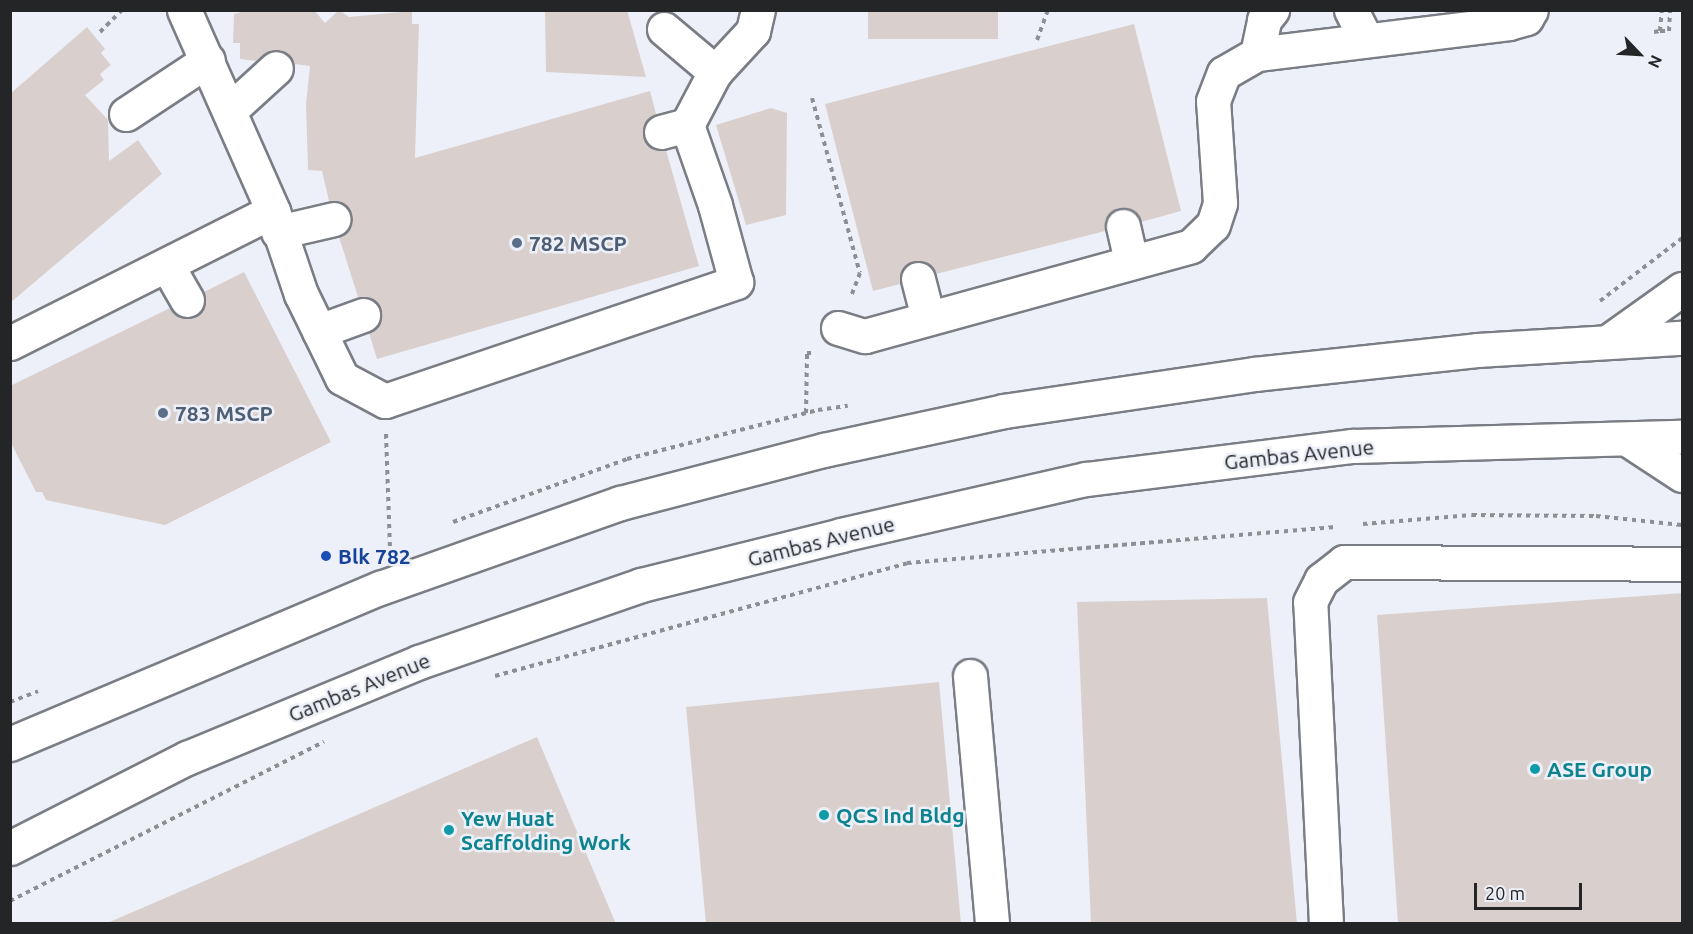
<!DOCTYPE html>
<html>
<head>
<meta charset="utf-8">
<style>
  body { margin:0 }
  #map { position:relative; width:1693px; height:934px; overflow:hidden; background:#edf0f8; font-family:Ubuntu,sans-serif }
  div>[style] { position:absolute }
  .building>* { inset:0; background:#d9d0cd }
  .path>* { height:4px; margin-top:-2px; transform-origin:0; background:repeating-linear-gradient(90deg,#8c8f94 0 4.5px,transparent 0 9px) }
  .roads { filter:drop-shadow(2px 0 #7a7d84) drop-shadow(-2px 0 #7a7d84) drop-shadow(0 2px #7a7d84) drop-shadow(0 -2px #7a7d84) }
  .minor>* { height:33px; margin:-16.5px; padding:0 16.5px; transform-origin:16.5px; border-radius:16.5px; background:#fff }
  .major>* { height:33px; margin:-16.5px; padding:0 16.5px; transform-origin:16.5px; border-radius:16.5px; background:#fff }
  .dots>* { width:16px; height:16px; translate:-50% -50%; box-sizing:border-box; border:3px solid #edf0f8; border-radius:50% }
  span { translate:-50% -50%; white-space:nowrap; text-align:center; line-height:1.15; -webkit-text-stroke:5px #edf0f8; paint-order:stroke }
  .service-label { font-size:21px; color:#4e5e75; font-weight:700 }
  .left { translate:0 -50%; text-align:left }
  .street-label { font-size:21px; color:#232527 }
  .transit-label { font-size:21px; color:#164399; font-weight:700 }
  .culture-label { font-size:21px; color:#0d838f; font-weight:700 }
  .frame { position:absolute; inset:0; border:12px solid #232527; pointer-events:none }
  .north { position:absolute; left:1609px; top:24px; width:60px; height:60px; -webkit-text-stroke:4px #edf0f8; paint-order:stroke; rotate:115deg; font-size:16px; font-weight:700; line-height:24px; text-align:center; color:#232527 }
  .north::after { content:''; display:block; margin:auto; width:21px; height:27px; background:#232527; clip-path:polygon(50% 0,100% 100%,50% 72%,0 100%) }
  .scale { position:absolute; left:1474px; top:883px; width:108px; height:27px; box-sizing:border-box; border:3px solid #232527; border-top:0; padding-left:8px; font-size:18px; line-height:21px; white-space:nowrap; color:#232527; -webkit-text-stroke:4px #edf0f8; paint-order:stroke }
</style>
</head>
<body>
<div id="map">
  <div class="building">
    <div style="clip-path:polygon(249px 10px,314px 10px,325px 23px,339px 10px,349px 17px,412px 11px,412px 24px,419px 24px,415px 158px,650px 91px,656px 114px,643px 127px,643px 137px,656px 150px,666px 150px,699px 266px,377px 359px,369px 333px,378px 327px,381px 309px,375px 300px,358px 297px,339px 237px,352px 225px,352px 214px,340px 201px,329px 201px,322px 171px,308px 170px,306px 104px,310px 66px,294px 64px,281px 50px,271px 50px,256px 61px,240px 59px,240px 43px,233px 43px,234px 14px)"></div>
    <div style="clip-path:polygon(545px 10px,627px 10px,646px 77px,546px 72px)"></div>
    <div style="clip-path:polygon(868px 10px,998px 10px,998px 39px,868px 39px)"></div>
    <div style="clip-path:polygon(1134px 24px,1181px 211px,1141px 222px,1129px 208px,1118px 208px,1105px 220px,1105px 231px,936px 274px,931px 266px,914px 261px,905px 266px,900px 284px,873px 291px,825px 104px)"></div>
    <div style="clip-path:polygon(87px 27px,105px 49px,101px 53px,111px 65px,100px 74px,104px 80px,85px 95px,108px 120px,109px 161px,138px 140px,162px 174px,10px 303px,10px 94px)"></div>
    <div style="clip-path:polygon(771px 108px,787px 113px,786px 215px,746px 225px,716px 125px)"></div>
    <div style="clip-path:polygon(244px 272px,331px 442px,165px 525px,46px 500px,42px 492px,36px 492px,10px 441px,10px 386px,170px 308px,178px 316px,196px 316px,203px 309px,204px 292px)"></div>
    <div style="clip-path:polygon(1683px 593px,1683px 924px,1398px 924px,1377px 615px)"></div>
    <div style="clip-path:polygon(1267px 598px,1297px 924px,1091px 924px,1077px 602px)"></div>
    <div style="clip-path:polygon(939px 682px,961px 924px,706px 924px,686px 707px)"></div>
    <div style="clip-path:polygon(537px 737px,616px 924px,105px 924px)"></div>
  </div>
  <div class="path">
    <div style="left:1660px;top:31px;width:9px"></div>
    <div style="left:1669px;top:31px;width:21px;rotate:-87deg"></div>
    <div style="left:100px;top:32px;width:31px;rotate:-45deg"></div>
    <div style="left:1654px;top:32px;width:6px;rotate:-9deg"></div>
    <div style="left:1660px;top:31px;width:21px;rotate:-85deg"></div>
    <div style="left:1037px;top:40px;width:32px;rotate:-70deg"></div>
    <div style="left:812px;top:98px;width:181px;rotate:74.7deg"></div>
    <div style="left:860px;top:273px;width:25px;rotate:111deg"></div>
    <div style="left:1600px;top:301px;width:103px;rotate:-37.5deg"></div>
    <div style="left:806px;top:413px;width:60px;rotate:-89deg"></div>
    <div style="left:807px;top:353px;width:6px"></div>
    <div style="left:386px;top:434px;width:113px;rotate:88deg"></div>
    <div style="left:10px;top:472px;width:1px"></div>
    <div style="left:453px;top:522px;width:185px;rotate:-19.9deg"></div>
    <div style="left:627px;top:459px;width:197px;rotate:-14.4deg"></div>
    <div style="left:818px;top:410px;width:30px;rotate:-8deg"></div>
    <div style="left:1363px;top:524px;width:109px;rotate:-4.7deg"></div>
    <div style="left:1472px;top:515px;width:124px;rotate:0.5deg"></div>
    <div style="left:1596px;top:516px;width:86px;rotate:6deg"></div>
    <div style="left:495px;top:676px;width:427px;rotate:-15.3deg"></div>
    <div style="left:907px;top:563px;width:430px;rotate:-4.8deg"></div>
    <div style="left:10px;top:702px;width:30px;rotate:-21deg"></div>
    <div style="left:10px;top:901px;width:352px;rotate:-26.9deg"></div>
  </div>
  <div class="roads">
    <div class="minor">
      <div style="left:184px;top:10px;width:220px;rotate:66.1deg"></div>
      <div style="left:273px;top:211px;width:88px;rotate:71.4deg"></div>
      <div style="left:301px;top:294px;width:93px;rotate:64deg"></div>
      <div style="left:342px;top:378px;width:49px;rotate:28.1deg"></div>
      <div style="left:385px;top:401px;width:371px;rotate:-18.7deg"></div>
      <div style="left:736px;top:282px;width:80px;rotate:-105.3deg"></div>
      <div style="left:715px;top:205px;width:85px;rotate:-109.3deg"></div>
      <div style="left:687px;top:125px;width:60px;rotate:-62.2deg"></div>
      <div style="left:715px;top:72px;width:56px;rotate:-47.2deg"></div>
      <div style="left:753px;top:31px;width:22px;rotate:-77deg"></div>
      <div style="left:1351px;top:10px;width:34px;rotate:63deg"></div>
      <div style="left:664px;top:29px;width:67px;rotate:40.1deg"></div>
      <div style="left:1257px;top:54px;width:35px;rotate:-78deg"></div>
      <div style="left:1264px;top:20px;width:13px;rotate:-51deg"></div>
      <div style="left:230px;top:110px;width:62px;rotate:-42.4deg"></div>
      <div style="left:126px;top:114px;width:98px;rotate:-33.4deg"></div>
      <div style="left:661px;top:132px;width:27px;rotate:-15deg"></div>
      <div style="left:1123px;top:226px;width:37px;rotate:77deg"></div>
      <div style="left:278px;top:232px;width:57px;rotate:-13.1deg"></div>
      <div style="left:168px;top:267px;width:38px;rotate:60deg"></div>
      <div style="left:918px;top:279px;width:40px;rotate:75.6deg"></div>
      <div style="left:838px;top:328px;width:28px;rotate:17deg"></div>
      <div style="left:865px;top:336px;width:338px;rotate:-15.4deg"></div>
      <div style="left:1191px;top:246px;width:30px;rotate:-44deg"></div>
      <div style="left:1213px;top:225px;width:23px;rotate:-72deg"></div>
      <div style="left:1220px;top:203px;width:102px;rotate:-93.9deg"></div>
      <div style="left:1213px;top:101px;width:30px;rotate:-69deg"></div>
      <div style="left:1224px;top:73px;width:38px;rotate:-30deg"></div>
      <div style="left:1257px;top:54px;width:254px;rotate:-7deg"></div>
      <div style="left:1509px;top:23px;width:18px;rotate:-16deg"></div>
      <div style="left:1526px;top:18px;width:9px;rotate:-58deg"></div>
      <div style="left:319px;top:331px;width:47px;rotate:-20deg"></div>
      <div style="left:10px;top:343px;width:294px;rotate:-26.7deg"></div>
      <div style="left:970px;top:676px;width:249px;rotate:84.9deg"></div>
      <div style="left:1326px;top:924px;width:322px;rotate:-92.8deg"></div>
      <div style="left:1310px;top:602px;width:25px;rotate:-63deg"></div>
      <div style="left:1321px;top:580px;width:29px;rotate:-38deg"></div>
      <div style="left:1344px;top:562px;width:338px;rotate:0.3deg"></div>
    </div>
    <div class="major">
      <div style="left:1609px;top:341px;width:90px;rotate:-35.5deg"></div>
      <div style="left:1627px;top:439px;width:66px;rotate:33.2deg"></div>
      <div style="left:10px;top:744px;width:402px;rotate:-22.9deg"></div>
      <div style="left:380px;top:588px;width:255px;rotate:-19.5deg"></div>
      <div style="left:620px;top:503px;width:211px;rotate:-14.6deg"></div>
      <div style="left:824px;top:450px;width:184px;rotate:-12.2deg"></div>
      <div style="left:1004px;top:411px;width:253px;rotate:-8.4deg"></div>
      <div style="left:1254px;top:374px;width:224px;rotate:-6.1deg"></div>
      <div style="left:1477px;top:350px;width:205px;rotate:-3.4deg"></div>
      <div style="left:10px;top:848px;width:199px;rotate:-27deg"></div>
      <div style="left:187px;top:758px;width:251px;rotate:-22.5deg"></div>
      <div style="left:419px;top:662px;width:235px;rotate:-19.1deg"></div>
      <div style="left:641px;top:585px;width:206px;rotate:-14deg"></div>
      <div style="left:841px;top:535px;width:251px;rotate:-12.9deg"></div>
      <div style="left:1086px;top:479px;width:268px;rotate:-7.1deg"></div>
      <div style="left:1352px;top:446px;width:330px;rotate:-1.6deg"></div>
    </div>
  </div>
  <div class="dots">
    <div style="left:517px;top:243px;background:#5c6f8a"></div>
    <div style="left:163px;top:413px;background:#5c6f8a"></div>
    <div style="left:326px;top:556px;background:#1a4fb4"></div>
    <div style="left:1535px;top:769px;background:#0f9aa8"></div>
    <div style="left:824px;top:815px;background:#0f9aa8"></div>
    <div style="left:449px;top:830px;background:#0f9aa8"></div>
  </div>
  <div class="service-label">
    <span class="left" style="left:529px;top:243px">782 MSCP</span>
    <span class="left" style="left:175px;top:413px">783 MSCP</span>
  </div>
  <div class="street-label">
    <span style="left:1299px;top:454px;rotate:-6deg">Gambas Avenue</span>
    <span style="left:821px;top:541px;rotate:-14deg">Gambas Avenue</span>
    <span style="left:359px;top:687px;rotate:-22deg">Gambas Avenue</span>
  </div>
  <div class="transit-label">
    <span class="left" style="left:338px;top:556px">Blk 782</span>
  </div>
  <div class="culture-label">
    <span class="left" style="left:1547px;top:769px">ASE Group</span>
    <span class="left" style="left:836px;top:815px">QCS Ind Bldg</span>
    <span class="left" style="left:461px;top:830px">Yew Huat<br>Scaffolding Work</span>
  </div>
  <div class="frame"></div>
  <div class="north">N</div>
  <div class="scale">20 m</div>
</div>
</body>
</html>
